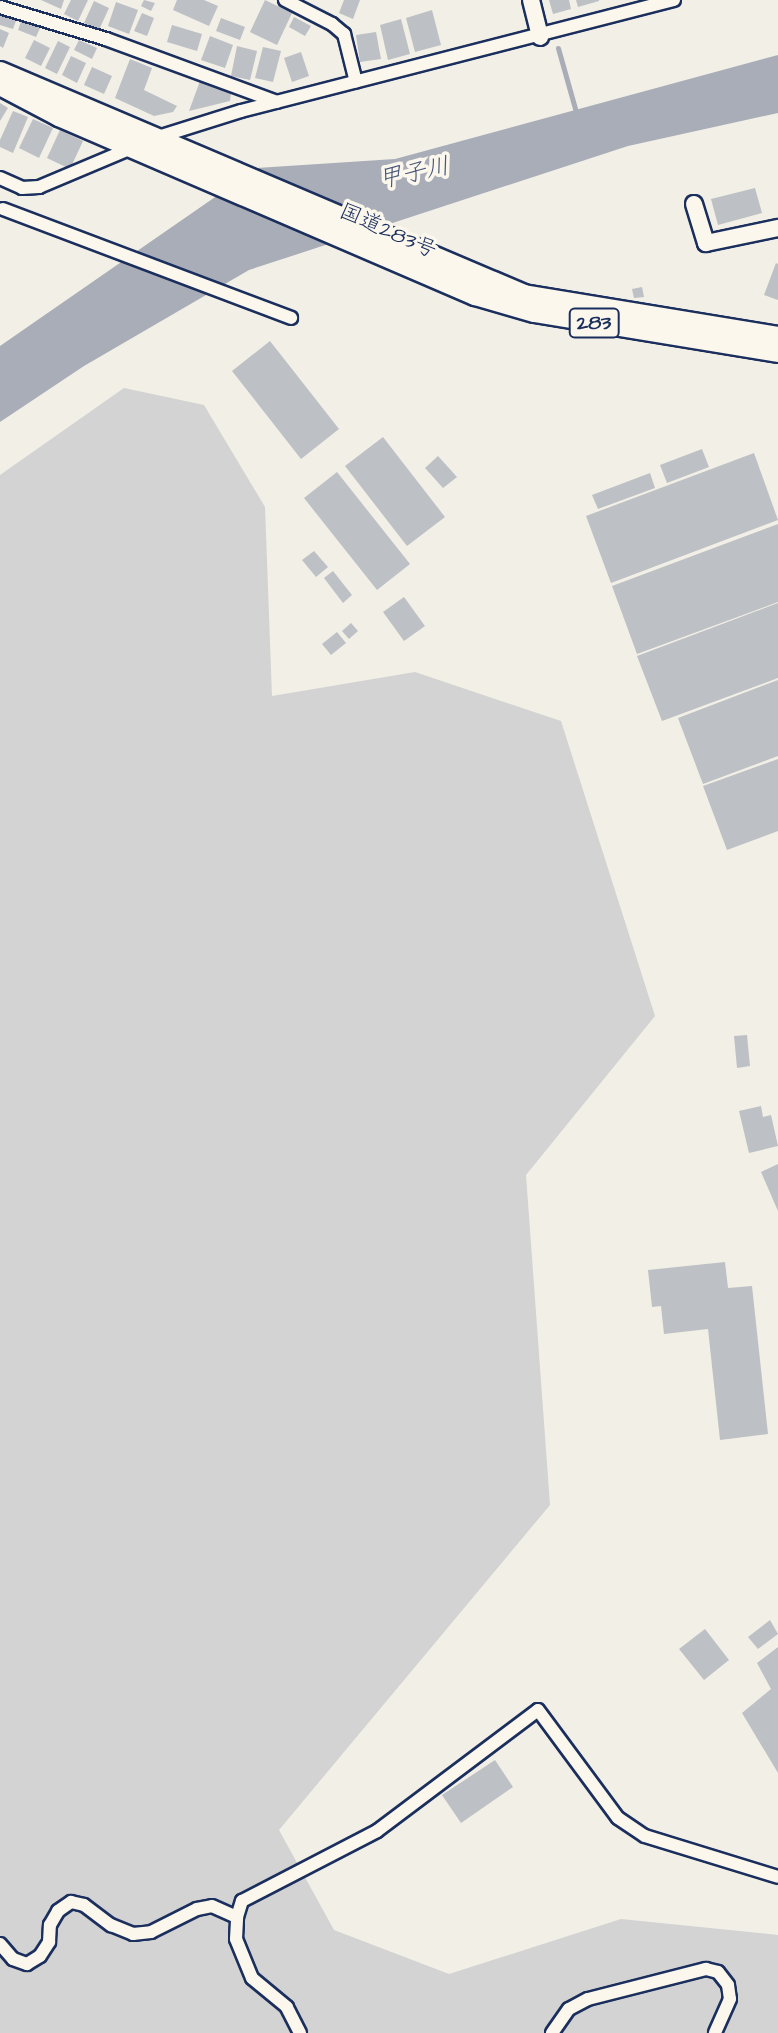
<!DOCTYPE html>
<html>
<head>
<meta charset="utf-8">
<style>
  body { margin:0 }
  #map { position:relative; width:778px; height:2033px; overflow:hidden; background:#f2efe6; font-family:"Architects Daughter","Klee One",sans-serif }
  div>[style] { position:absolute }
  .green>* { inset:0; background:#d2d3d2 }
  .water>* { inset:0; background:#a9adb7 }
  .stream>* { height:5px; margin:-2.5px; padding:0 2.5px; transform-origin:2.5px; border-radius:2.5px; background:#a9adb7 }
  .building>* { inset:0; background:#bdc0c4 }
  .roads { filter:drop-shadow(2px 0 #1b2f5e) drop-shadow(-2px 0 #1b2f5e) drop-shadow(0 2px #1b2f5e) drop-shadow(0 -2px #1b2f5e) }
  .minor>* { height:12px; margin:-6px; padding:0 6px; transform-origin:6px; border-radius:6px; background:#fbf7ec }
  .tertiary>* { height:16px; margin:-8px; padding:0 8px; transform-origin:8px; border-radius:8px; background:#fbf7ec }
  .trunk>* { height:20px; margin:-10px; padding:0 10px; transform-origin:10px; border-radius:10px; background:#fbf7ec }
  span { translate:-50% -50%; white-space:nowrap; text-align:center; line-height:1.15; -webkit-text-stroke:7px #fbf7ec; paint-order:stroke }
  .shield-label span { padding:2px 6px; background:#fbf7ec; border:2px solid; border-radius:6px; -webkit-text-stroke-width:0 }
  .shield-label { font-size:20px; color:#1b2f5e; font-weight:700 }
  .street-label { font-size:22px; color:#1b2f5e }
  .water-label { font-size:24px; color:#465579; font-style:italic }
</style>
</head>
<body>
<div id="map">
  <div class="green">
    <div style="clip-path:polygon(124px 388px,204px 405px,265px 507px,272px 696px,415px 672px,561px 721px,655px 1016px,526px 1175px,550px 1505px,279px 1830px,334px 1930px,449px 1974px,621px 1919px,778px 1935px,778px 2033px,0 2033px,0 475px)"></div>
  </div>
  <div class="water">
    <div style="clip-path:polygon(778px 55px,778px 113px,628px 146px,249px 270px,84px 366px,0 422px,0 346px,257px 168px,395px 159px)"></div>
  </div>
  <div class="stream">
    <div style="left:558px;top:48px;width:66px;rotate:74.3deg"></div>
  </div>
  <div class="building">
    <div style="clip-path:polygon(41px 0,64px 0,61px 9px)"></div>
    <div style="clip-path:polygon(71px 0,88px 0,78px 21px,64px 14px)"></div>
    <div style="clip-path:polygon(144px 0,155px 3px,151px 11px,141px 6px)"></div>
    <div style="clip-path:polygon(177px 0,204px 0,218px 6px,209px 26px,173px 10px)"></div>
    <div style="clip-path:polygon(265px 0,292px 13px,277px 45px,250px 32px)"></div>
    <div style="clip-path:polygon(344px 0,360px 0,353px 19px,339px 13px)"></div>
    <div style="clip-path:polygon(549px 0,569px 0,571px 9px,553px 14px)"></div>
    <div style="clip-path:polygon(576px 0,599px 0,599px 1px,578px 7px)"></div>
    <div style="clip-path:polygon(94px 1px,109px 8px,99px 30px,84px 23px)"></div>
    <div style="clip-path:polygon(116px 2px,138px 10px,129px 34px,108px 26px)"></div>
    <div style="clip-path:polygon(432px 10px,441px 45px,415px 52px,406px 18px)"></div>
    <div style="clip-path:polygon(0 12px,17px 18px,13px 29px,0 25px)"></div>
    <div style="clip-path:polygon(142px 13px,154px 18px,147px 36px,134px 31px)"></div>
    <div style="clip-path:polygon(294px 17px,311px 26px,305px 36px,289px 27px)"></div>
    <div style="clip-path:polygon(221px 18px,245px 27px,240px 40px,216px 31px)"></div>
    <div style="clip-path:polygon(22px 19px,41px 26px,36px 37px,18px 30px)"></div>
    <div style="clip-path:polygon(401px 19px,410px 54px,388px 60px,380px 25px)"></div>
    <div style="clip-path:polygon(172px 25px,202px 34px,197px 51px,167px 42px)"></div>
    <div style="clip-path:polygon(0 29px,9px 33px,3px 48px,0 46px)"></div>
    <div style="clip-path:polygon(376px 32px,381px 59px,360px 62px,356px 35px)"></div>
    <div style="clip-path:polygon(210px 36px,233px 45px,225px 68px,201px 60px)"></div>
    <div style="clip-path:polygon(34px 40px,50px 48px,41px 66px,25px 58px)"></div>
    <div style="clip-path:polygon(79px 40px,97px 48px,92px 59px,74px 50px)"></div>
    <div style="clip-path:polygon(58px 41px,70px 47px,57px 74px,45px 68px)"></div>
    <div style="clip-path:polygon(237px 46px,257px 51px,250px 80px,231px 76px)"></div>
    <div style="clip-path:polygon(263px 47px,281px 51px,273px 82px,255px 78px)"></div>
    <div style="clip-path:polygon(301px 52px,309px 76px,292px 82px,284px 58px)"></div>
    <div style="clip-path:polygon(71px 56px,86px 63px,77px 83px,62px 75px)"></div>
    <div style="clip-path:polygon(130px 59px,152px 68px,144px 90px,177px 106px,173px 112px,154px 116px,115px 98px)"></div>
    <div style="clip-path:polygon(92px 67px,112px 76px,104px 94px,84px 85px)"></div>
    <div style="clip-path:polygon(200px 81px,231px 93px,230px 101px,189px 111px)"></div>
    <div style="clip-path:polygon(0 103px,8px 108px,0 121px)"></div>
    <div style="clip-path:polygon(13px 111px,28px 117px,13px 153px,0 147px,0 140px)"></div>
    <div style="clip-path:polygon(33px 119px,53px 128px,39px 158px,19px 148px)"></div>
    <div style="clip-path:polygon(60px 130px,83px 141px,70px 169px,47px 158px)"></div>
    <div style="clip-path:polygon(755px 188px,762px 213px,718px 225px,711px 199px)"></div>
    <div style="clip-path:polygon(776px 263px,778px 264px,778px 300px,764px 295px)"></div>
    <div style="clip-path:polygon(642px 287px,644px 297px,634px 298px,632px 289px)"></div>
    <div style="clip-path:polygon(270px 341px,339px 429px,301px 459px,232px 371px)"></div>
    <div style="clip-path:polygon(383px 437px,445px 517px,407px 546px,345px 466px)"></div>
    <div style="clip-path:polygon(702px 449px,709px 467px,667px 483px,660px 465px)"></div>
    <div style="clip-path:polygon(754px 453px,778px 520px,611px 583px,586px 516px)"></div>
    <div style="clip-path:polygon(438px 456px,457px 477px,443px 488px,425px 468px)"></div>
    <div style="clip-path:polygon(337px 472px,410px 564px,377px 590px,304px 498px)"></div>
    <div style="clip-path:polygon(650px 473px,655px 488px,598px 509px,592px 495px)"></div>
    <div style="clip-path:polygon(778px 524px,778px 602px,637px 654px,612px 586px)"></div>
    <div style="clip-path:polygon(314px 551px,328px 567px,316px 577px,302px 560px)"></div>
    <div style="clip-path:polygon(333px 571px,352px 595px,343px 603px,324px 578px)"></div>
    <div style="clip-path:polygon(404px 597px,425px 626px,404px 641px,383px 612px)"></div>
    <div style="clip-path:polygon(778px 603px,778px 678px,662px 721px,637px 656px)"></div>
    <div style="clip-path:polygon(351px 623px,358px 631px,349px 639px,342px 631px)"></div>
    <div style="clip-path:polygon(337px 632px,346px 643px,331px 655px,322px 644px)"></div>
    <div style="clip-path:polygon(778px 680px,778px 756px,703px 784px,678px 718px)"></div>
    <div style="clip-path:polygon(778px 759px,778px 831px,727px 850px,703px 786px)"></div>
    <div style="clip-path:polygon(747px 1035px,750px 1066px,737px 1068px,734px 1036px)"></div>
    <div style="clip-path:polygon(761px 1106px,763px 1117px,771px 1115px,778px 1146px,749px 1153px,739px 1111px)"></div>
    <div style="clip-path:polygon(778px 1164px,778px 1211px,761px 1172px)"></div>
    <div style="clip-path:polygon(725px 1262px,728px 1288px,752px 1286px,768px 1434px,720px 1440px,708px 1329px,664px 1334px,661px 1306px,652px 1307px,648px 1270px)"></div>
    <div style="clip-path:polygon(770px 1620px,778px 1634px,758px 1649px,748px 1637px)"></div>
    <div style="clip-path:polygon(705px 1629px,729px 1660px,704px 1680px,679px 1649px)"></div>
    <div style="clip-path:polygon(778px 1647px,778px 1773px,742px 1713px,771px 1689px,757px 1663px)"></div>
    <div style="clip-path:polygon(495px 1760px,513px 1787px,461px 1823px,442px 1795px)"></div>
  </div>
  <div class="roads">
    <div class="minor">
      <div style="left:285px;top:0;width:53px;rotate:27.1deg"></div>
      <div style="left:332px;top:24px;width:16px;rotate:40deg"></div>
      <div style="left:344px;top:34px;width:49px;rotate:76deg"></div>
      <div style="left:0;top:7px;width:111px;rotate:16.8deg"></div>
      <div style="left:106px;top:39px;width:182px;rotate:20.2deg"></div>
      <div style="left:155px;top:138px;width:90px;rotate:-17.4deg"></div>
      <div style="left:241px;top:111px;width:447px;rotate:-14.4deg"></div>
      <div style="left:0;top:178px;width:24px;rotate:24deg"></div>
      <div style="left:22px;top:188px;width:17px;rotate:-3deg"></div>
      <div style="left:39px;top:187px;width:103px;rotate:-22.8deg"></div>
      <div style="left:3px;top:209px;width:308px;rotate:20.7deg"></div>
      <div style="left:0;top:1944px;width:20px;rotate:49deg"></div>
      <div style="left:13px;top:1959px;width:15px;rotate:20deg"></div>
      <div style="left:27px;top:1964px;width:15px;rotate:-32deg"></div>
      <div style="left:40px;top:1956px;width:17px;rotate:-57deg"></div>
      <div style="left:49px;top:1942px;width:17px;rotate:-87deg"></div>
      <div style="left:50px;top:1925px;width:16px;rotate:-60deg"></div>
      <div style="left:58px;top:1911px;width:16px;rotate:-35deg"></div>
      <div style="left:71px;top:1902px;width:13px;rotate:13deg"></div>
      <div style="left:84px;top:1905px;width:34px;rotate:37deg"></div>
      <div style="left:111px;top:1925px;width:24px;rotate:22deg"></div>
      <div style="left:133px;top:1934px;width:18px;rotate:-6deg"></div>
      <div style="left:151px;top:1932px;width:51px;rotate:-26.6deg"></div>
      <div style="left:197px;top:1909px;width:15px;rotate:-11deg"></div>
      <div style="left:212px;top:1906px;width:27px;rotate:24deg"></div>
      <div style="left:300px;top:2033px;width:29px;rotate:-117deg"></div>
      <div style="left:287px;top:2007px;width:45px;rotate:-140.4deg"></div>
      <div style="left:252px;top:1978px;width:42px;rotate:-112.3deg"></div>
      <div style="left:236px;top:1939px;width:22px;rotate:-87deg"></div>
      <div style="left:237px;top:1917px;width:17px;rotate:-73deg"></div>
      <div style="left:242px;top:1901px;width:152px;rotate:-27.4deg"></div>
      <div style="left:377px;top:1831px;width:201px;rotate:-36.9deg"></div>
      <div style="left:538px;top:1710px;width:134px;rotate:53.5deg"></div>
      <div style="left:618px;top:1818px;width:32px;rotate:34deg"></div>
      <div style="left:645px;top:1836px;width:139px;rotate:17.1deg"></div>
      <div style="left:552px;top:2033px;width:29px;rotate:-55deg"></div>
      <div style="left:569px;top:2009px;width:21px;rotate:-28deg"></div>
      <div style="left:588px;top:1999px;width:122px;rotate:-14.3deg"></div>
      <div style="left:706px;top:1969px;width:12px;rotate:14deg"></div>
      <div style="left:718px;top:1972px;width:16px;rotate:52deg"></div>
      <div style="left:728px;top:1985px;width:14px;rotate:82deg"></div>
      <div style="left:730px;top:1999px;width:37px;rotate:114deg"></div>
    </div>
    <div class="tertiary">
      <div style="left:531px;top:0;width:38px;rotate:76deg"></div>
      <div style="left:694px;top:204px;width:41px;rotate:72.9deg"></div>
      <div style="left:706px;top:243px;width:74px;rotate:-11.8deg"></div>
    </div>
    <div class="trunk">
      <div style="left:0;top:72px;width:569px;rotate:23.05deg"></div>
      <div style="left:524px;top:295px;width:257px;rotate:9.4deg"></div>
      <div style="left:0;top:85px;width:67px;rotate:27.7deg"></div>
      <div style="left:59px;top:116px;width:453px;rotate:23.3deg"></div>
      <div style="left:475px;top:295px;width:61px;rotate:16.1deg"></div>
      <div style="left:534px;top:312px;width:247px;rotate:9.3deg"></div>
    </div>
  </div>
  <div class="shield-label">
    <span style="left:594px;top:323px">283</span>
  </div>
  <div class="street-label">
    <span style="left:388px;top:231px;rotate:24deg">国道283号</span>
  </div>
  <div class="water-label">
    <span style="left:414px;top:174px;rotate:-12deg">甲子川</span>
  </div>
</div>
</body>
</html>
